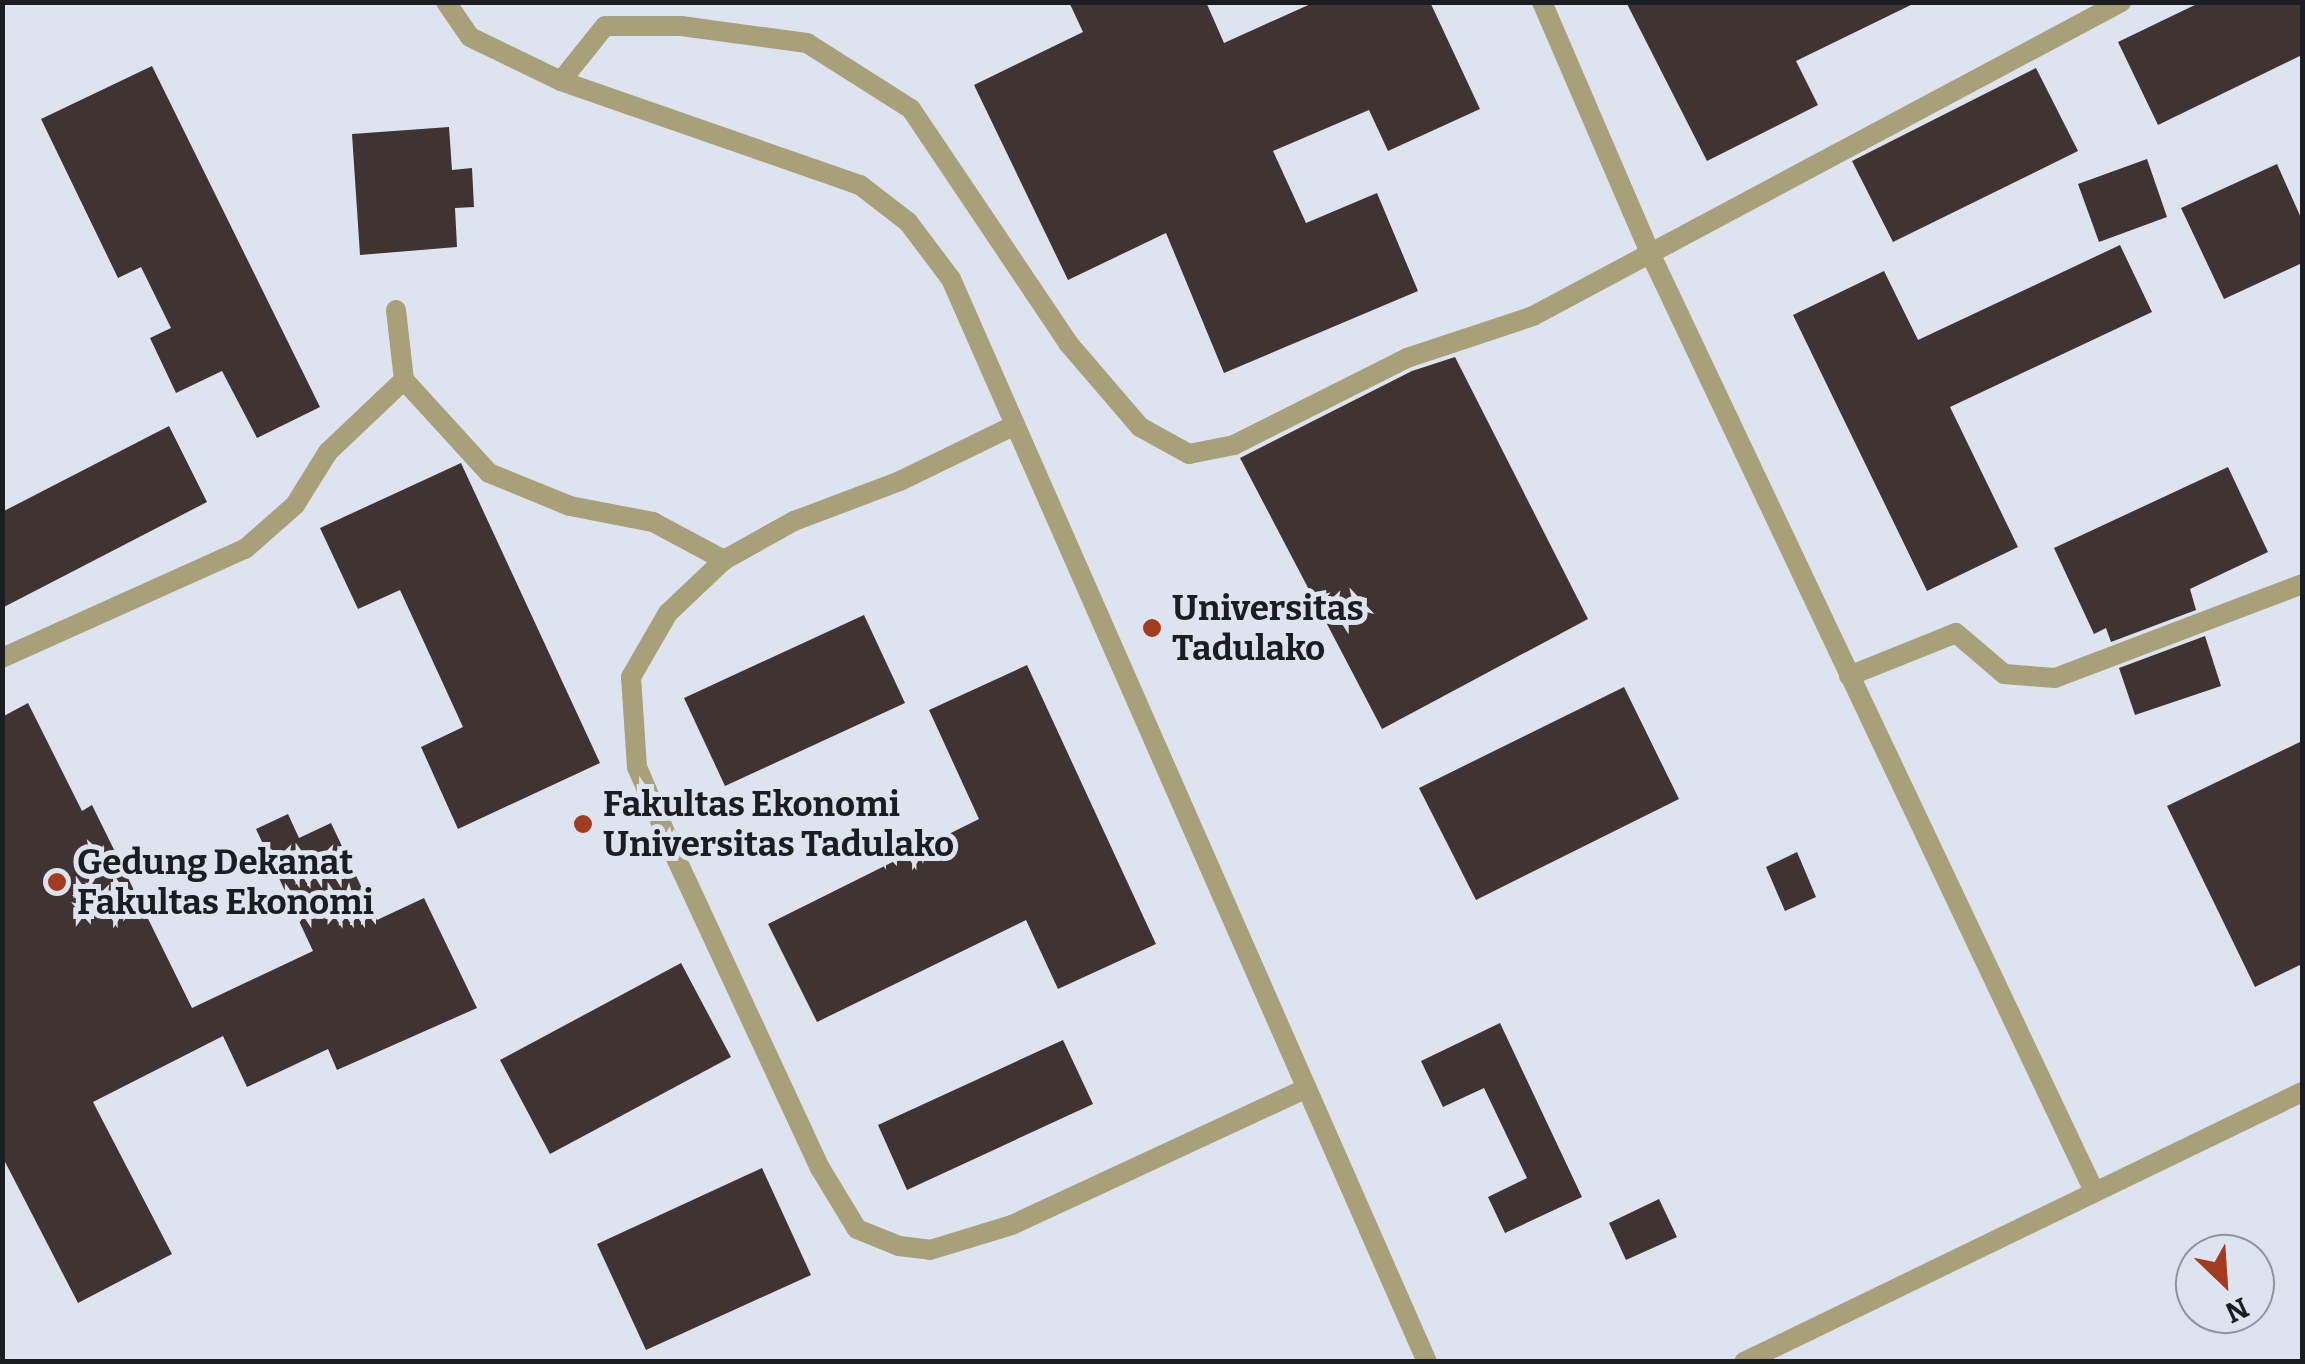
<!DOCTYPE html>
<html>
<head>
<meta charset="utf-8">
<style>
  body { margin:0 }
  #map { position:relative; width:2305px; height:1364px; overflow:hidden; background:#dee4ef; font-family:Bitter,serif }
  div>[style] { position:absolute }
  .building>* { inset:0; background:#403433 }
  .lane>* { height:20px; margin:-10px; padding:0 10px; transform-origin:10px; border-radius:10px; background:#a8a079 }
  .dots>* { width:28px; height:28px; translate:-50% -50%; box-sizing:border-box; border:5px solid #dee4ef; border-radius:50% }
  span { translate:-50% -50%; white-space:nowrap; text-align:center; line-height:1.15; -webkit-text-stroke:10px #dee4ef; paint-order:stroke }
  .poi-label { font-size:35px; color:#1b1d21; font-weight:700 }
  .left { translate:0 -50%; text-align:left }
  .frame { position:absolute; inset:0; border:5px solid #1b1d21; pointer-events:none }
  .north { position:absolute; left:2175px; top:1234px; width:100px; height:100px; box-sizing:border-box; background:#dee4ef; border:2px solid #90949d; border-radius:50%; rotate:155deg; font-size:28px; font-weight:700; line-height:40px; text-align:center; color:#1b1d21 }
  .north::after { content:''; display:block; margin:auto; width:35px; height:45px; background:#a33b1e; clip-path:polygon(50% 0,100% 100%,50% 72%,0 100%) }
</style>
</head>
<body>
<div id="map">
  <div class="building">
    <div style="clip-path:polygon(1069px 2px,1206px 2px,1224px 43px,1315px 2px,1430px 2px,1480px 109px,1388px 151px,1369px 110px,1273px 151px,1306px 223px,1377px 193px,1418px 291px,1224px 373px,1166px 233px,1068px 280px,974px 85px,1083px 32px)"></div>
    <div style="clip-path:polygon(1626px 2px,1917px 2px,1796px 61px,1818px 105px,1707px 161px)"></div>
    <div style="clip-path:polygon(2201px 2px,2302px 2px,2302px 55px,2158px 125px,2118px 42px)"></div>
    <div style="clip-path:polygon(152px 66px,320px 407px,257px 438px,222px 371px,176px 393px,150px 338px,171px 328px,141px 267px,118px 278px,41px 119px)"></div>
    <div style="clip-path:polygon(2036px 68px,2078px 151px,1893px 242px,1852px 161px)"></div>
    <div style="clip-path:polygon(449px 127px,452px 170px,472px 168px,474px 207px,455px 208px,457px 247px,360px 255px,352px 134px)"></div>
    <div style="clip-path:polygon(2147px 159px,2167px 217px,2099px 242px,2078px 184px)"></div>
    <div style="clip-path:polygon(2277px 164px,2302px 220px,2302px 263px,2224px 299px,2181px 208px)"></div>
    <div style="clip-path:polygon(2120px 245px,2152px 312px,1950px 407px,2018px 547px,1927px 591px,1793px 315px,1884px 271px,1918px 340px)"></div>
    <div style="clip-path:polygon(1455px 357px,1588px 619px,1382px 729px,1240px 458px,1412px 371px)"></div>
    <div style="clip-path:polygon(169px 426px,207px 502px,2px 608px,2px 512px)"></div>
    <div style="clip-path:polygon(461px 463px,600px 763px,458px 829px,421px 747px,463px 727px,400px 590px,358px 609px,320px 528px)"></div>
    <div style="clip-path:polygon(2228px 467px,2268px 552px,2190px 589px,2196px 610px,2111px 642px,2106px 628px,2094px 634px,2054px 548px)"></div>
    <div style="clip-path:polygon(864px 615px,905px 703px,725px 786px,684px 698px)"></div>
    <div style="clip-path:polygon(2205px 636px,2221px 686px,2135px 715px,2119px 668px)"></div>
    <div style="clip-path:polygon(1027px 665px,1156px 944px,1058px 989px,1026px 920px,817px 1022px,768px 924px,979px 819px,929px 710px)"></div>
    <div style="clip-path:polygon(1624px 687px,1679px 799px,1476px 900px,1419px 788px)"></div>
    <div style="clip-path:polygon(28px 703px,82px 811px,92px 805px,192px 1008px,313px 951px,256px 829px,288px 814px,299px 838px,331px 823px,377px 920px,424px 898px,477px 1008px,337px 1070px,328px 1049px,247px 1087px,223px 1036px,93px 1102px,172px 1254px,78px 1303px,2px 1156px,2px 717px)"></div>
    <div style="clip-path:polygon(2302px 741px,2302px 964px,2255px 987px,2167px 806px)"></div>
    <div style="clip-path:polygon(1797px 852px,1816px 897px,1785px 911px,1766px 867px)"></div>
    <div style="clip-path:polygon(681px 963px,731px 1057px,550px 1154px,500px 1060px)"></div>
    <div style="clip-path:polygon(1500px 1023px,1582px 1197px,1505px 1233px,1488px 1197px,1527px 1178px,1484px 1088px,1443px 1107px,1421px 1061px)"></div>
    <div style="clip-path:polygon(1063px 1040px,1093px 1104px,907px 1190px,878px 1125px)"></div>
    <div style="clip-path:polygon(762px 1168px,811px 1275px,646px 1350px,597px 1244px)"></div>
    <div style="clip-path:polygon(1659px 1199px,1677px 1237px,1626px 1260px,1609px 1223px)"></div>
  </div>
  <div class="lane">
    <div style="left:446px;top:2px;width:42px;rotate:55.6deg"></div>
    <div style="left:470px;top:37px;width:101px;rotate:25.8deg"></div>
    <div style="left:561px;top:81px;width:317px;rotate:19.2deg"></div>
    <div style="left:860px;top:185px;width:61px;rotate:37.6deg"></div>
    <div style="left:908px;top:222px;width:71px;rotate:53deg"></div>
    <div style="left:951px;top:279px;width:1183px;rotate:66.27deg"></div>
    <div style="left:1542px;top:2px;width:273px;rotate:66.7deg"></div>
    <div style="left:1650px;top:253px;width:1036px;rotate:64.67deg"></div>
    <div style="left:561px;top:81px;width:70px;rotate:-51.3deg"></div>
    <div style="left:605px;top:26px;width:76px"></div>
    <div style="left:681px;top:26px;width:127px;rotate:7.7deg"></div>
    <div style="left:807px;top:43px;width:123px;rotate:32.4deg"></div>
    <div style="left:911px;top:109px;width:282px;rotate:56.1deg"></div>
    <div style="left:1068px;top:343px;width:111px;rotate:49.4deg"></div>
    <div style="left:1140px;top:427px;width:56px;rotate:28.9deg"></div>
    <div style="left:1189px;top:454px;width:46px;rotate:-11.3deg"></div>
    <div style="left:1234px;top:445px;width:194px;rotate:-26.7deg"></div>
    <div style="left:1407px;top:358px;width:133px;rotate:-18.4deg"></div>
    <div style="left:1533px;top:316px;width:667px;rotate:-28.1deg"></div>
    <div style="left:396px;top:310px;width:70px;rotate:83.5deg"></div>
    <div style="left:404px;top:380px;width:126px;rotate:47.6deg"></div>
    <div style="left:489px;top:473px;width:87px;rotate:22.2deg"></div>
    <div style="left:570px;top:506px;width:85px;rotate:10.9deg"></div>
    <div style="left:653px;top:522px;width:81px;rotate:28.2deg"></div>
    <div style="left:1015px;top:425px;width:128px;rotate:154deg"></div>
    <div style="left:900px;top:481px;width:113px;rotate:159.3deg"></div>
    <div style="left:794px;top:521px;width:80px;rotate:150.9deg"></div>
    <div style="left:724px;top:560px;width:77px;rotate:136.6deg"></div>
    <div style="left:668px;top:613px;width:74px;rotate:120deg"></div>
    <div style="left:631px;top:677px;width:90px;rotate:86.2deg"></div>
    <div style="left:637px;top:767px;width:99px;rotate:66.8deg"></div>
    <div style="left:676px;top:858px;width:342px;rotate:65.1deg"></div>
    <div style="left:820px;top:1168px;width:71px;rotate:58.8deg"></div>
    <div style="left:857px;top:1229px;width:45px;rotate:22deg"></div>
    <div style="left:899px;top:1246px;width:31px;rotate:7deg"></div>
    <div style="left:930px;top:1250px;width:86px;rotate:-17deg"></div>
    <div style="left:1012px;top:1225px;width:325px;rotate:-24.9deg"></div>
    <div style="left:2px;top:658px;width:266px;rotate:-24.2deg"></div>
    <div style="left:245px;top:549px;width:67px;rotate:-41.3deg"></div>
    <div style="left:295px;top:505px;width:62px;rotate:-58.1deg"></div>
    <div style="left:328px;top:452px;width:105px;rotate:-43.5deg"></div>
    <div style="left:1849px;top:676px;width:115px;rotate:-21.9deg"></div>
    <div style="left:1956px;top:633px;width:63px;rotate:40.5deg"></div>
    <div style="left:2004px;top:674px;width:51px;rotate:4.5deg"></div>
    <div style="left:2055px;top:678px;width:264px;rotate:-20.8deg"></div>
    <div style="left:1744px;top:1362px;width:620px;rotate:-25.82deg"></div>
  </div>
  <div class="dots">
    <div style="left:1152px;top:628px;background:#a33b1e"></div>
    <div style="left:583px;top:824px;background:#a33b1e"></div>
    <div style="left:57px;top:882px;background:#a33b1e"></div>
  </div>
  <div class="poi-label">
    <span class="left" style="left:1172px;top:628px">Universitas<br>Tadulako</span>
    <span class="left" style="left:603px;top:824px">Fakultas Ekonomi<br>Universitas Tadulako</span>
    <span class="left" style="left:77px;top:882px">Gedung Dekanat<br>Fakultas Ekonomi</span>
  </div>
  <div class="frame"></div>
  <div class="north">N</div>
</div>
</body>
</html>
